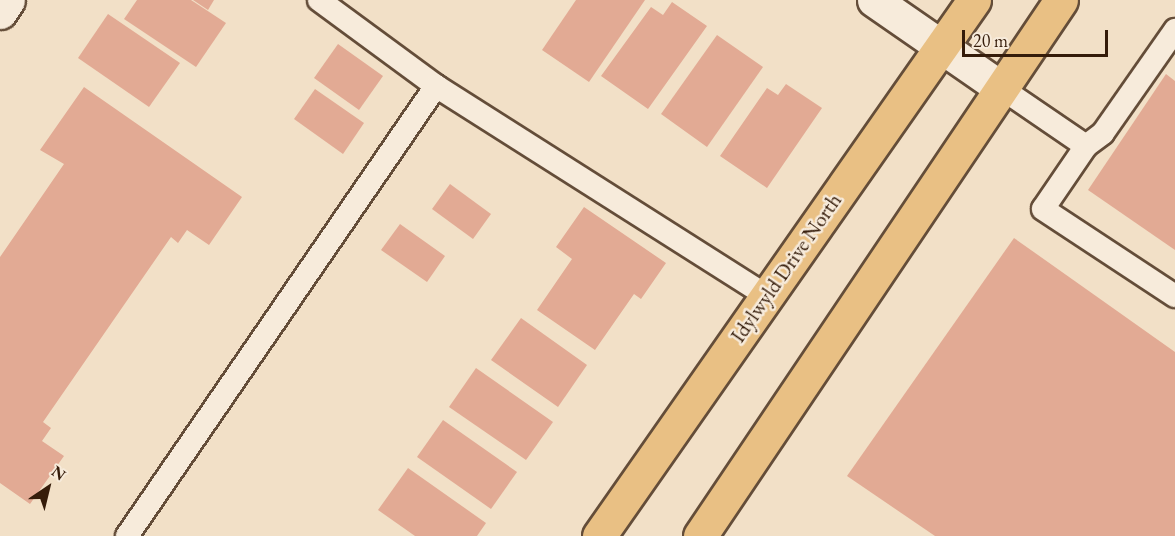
<!DOCTYPE html>
<html>
<head>
<meta charset="utf-8">
<style>
  body { margin:0 }
  #map { position:relative; width:1175px; height:536px; overflow:hidden; background:#f2e0c7; font-family:"EB Garamond",serif }
  div>[style] { position:absolute }
  .building>* { inset:0; background:#e2aa94 }
  .roads { filter:drop-shadow(2px 0 #644d39) drop-shadow(-2px 0 #644d39) drop-shadow(0 2px #644d39) drop-shadow(0 -2px #644d39) }
  .lane>* { height:22px; margin:-11px; padding:0 11px; transform-origin:11px; border-radius:11px; background:#f7ebdb }
  .street>* { height:33px; margin:-16.5px; padding:0 16.5px; transform-origin:16.5px; border-radius:16.5px; background:#f7ebdb }
  .primary>* { height:33px; margin:-16.5px; padding:0 16.5px; transform-origin:16.5px; border-radius:16.5px; background:#e9c084 }
  span { translate:-50% -50%; white-space:nowrap; text-align:center; line-height:1.15; -webkit-text-stroke:5px #f7ebdb; paint-order:stroke }
  .street-label { font-size:21px; color:#351c0a }
  .north { position:absolute; left:18px; top:458px; width:60px; height:60px; -webkit-text-stroke:4px #f7ebdb; paint-order:stroke; rotate:35deg; font-size:16px; font-weight:700; line-height:24px; text-align:center; color:#351c0a }
  .north::after { content:''; display:block; margin:auto; width:21px; height:27px; background:#351c0a; clip-path:polygon(50% 0,100% 100%,50% 72%,0 100%) }
  .scale { position:absolute; left:962px; top:30px; width:146px; height:27px; box-sizing:border-box; border:3px solid #351c0a; border-top:0; padding-left:8px; font-size:18px; line-height:21px; white-space:nowrap; color:#351c0a; -webkit-text-stroke:4px #f7ebdb; paint-order:stroke }
</style>
</head>
<body>
<div id="map">
  <div class="building">
    <div style="clip-path:polygon(137px 0,191px 0,226px 23px,196px 67px,124px 19px)"></div>
    <div style="clip-path:polygon(193px 0,214px 0,208px 10px)"></div>
    <div style="clip-path:polygon(576px 0,645px 0,589px 82px,542px 50px)"></div>
    <div style="clip-path:polygon(672px 2px,707px 26px,648px 109px,601px 76px,651px 7px,663px 15px)"></div>
    <div style="clip-path:polygon(108px 14px,180px 63px,149px 107px,78px 58px)"></div>
    <div style="clip-path:polygon(717px 35px,763px 67px,707px 147px,661px 114px)"></div>
    <div style="clip-path:polygon(338px 44px,383px 76px,359px 110px,314px 78px)"></div>
    <div style="clip-path:polygon(1166px 74px,1175px 81px,1175px 250px,1088px 190px)"></div>
    <div style="clip-path:polygon(786px 84px,822px 108px,767px 188px,720px 156px,767px 88px,778px 95px)"></div>
    <div style="clip-path:polygon(84px 87px,242px 197px,209px 245px,187px 230px,178px 243px,171px 237px,43px 422px,51px 428px,42px 441px,64px 456px,30px 504px,0 483px,0 257px,64px 164px,40px 150px)"></div>
    <div style="clip-path:polygon(315px 89px,364px 123px,343px 154px,294px 119px)"></div>
    <div style="clip-path:polygon(450px 184px,491px 214px,473px 239px,432px 209px)"></div>
    <div style="clip-path:polygon(584px 207px,666px 263px,641px 299px,634px 294px,595px 350px,537px 310px,572px 259px,556px 247px)"></div>
    <div style="clip-path:polygon(400px 224px,445px 256px,427px 282px,381px 250px)"></div>
    <div style="clip-path:polygon(1014px 238px,1175px 352px,1175px 536px,935px 536px,847px 476px)"></div>
    <div style="clip-path:polygon(521px 318px,587px 365px,558px 407px,491px 360px)"></div>
    <div style="clip-path:polygon(476px 368px,553px 422px,526px 460px,449px 407px)"></div>
    <div style="clip-path:polygon(443px 420px,517px 472px,491px 509px,417px 457px)"></div>
    <div style="clip-path:polygon(408px 468px,486px 523px,477px 536px,415px 536px,378px 510px)"></div>
  </div>
  <div class="roads">
    <div class="lane">
      <div style="left:319px;top:0;width:145px;rotate:36.3deg"></div>
      <div style="left:436px;top:86px;width:392px;rotate:32.4deg"></div>
      <div style="left:1001px;top:88px;width:103px;rotate:34.3deg"></div>
      <div style="left:1086px;top:146px;width:76px;rotate:124.3deg"></div>
      <div style="left:1043px;top:209px;width:158px;rotate:33.4deg"></div>
      <div style="left:1086px;top:146px;width:21px;rotate:-37deg"></div>
      <div style="left:1103px;top:133px;width:126px;rotate:-55deg"></div>
      <div style="left:127px;top:536px;width:546px;rotate:-55.52deg"></div>
    </div>
    <div class="street">
      <div style="left:874px;top:0;width:155px;rotate:34.7deg"></div>
      <div style="left:0;top:12px;width:14px;rotate:-56deg"></div>
    </div>
    <div class="primary">
      <div style="left:599px;top:536px;width:654px;rotate:-55.02deg"></div>
      <div style="left:700px;top:536px;width:646px;rotate:-56.04deg"></div>
    </div>
  </div>
  <div class="street-label">
    <span style="left:786px;top:268px;rotate:-55deg">Idylwyld Drive North</span>
  </div>
  <div class="north">N</div>
  <div class="scale">20 m</div>
</div>
</body>
</html>
